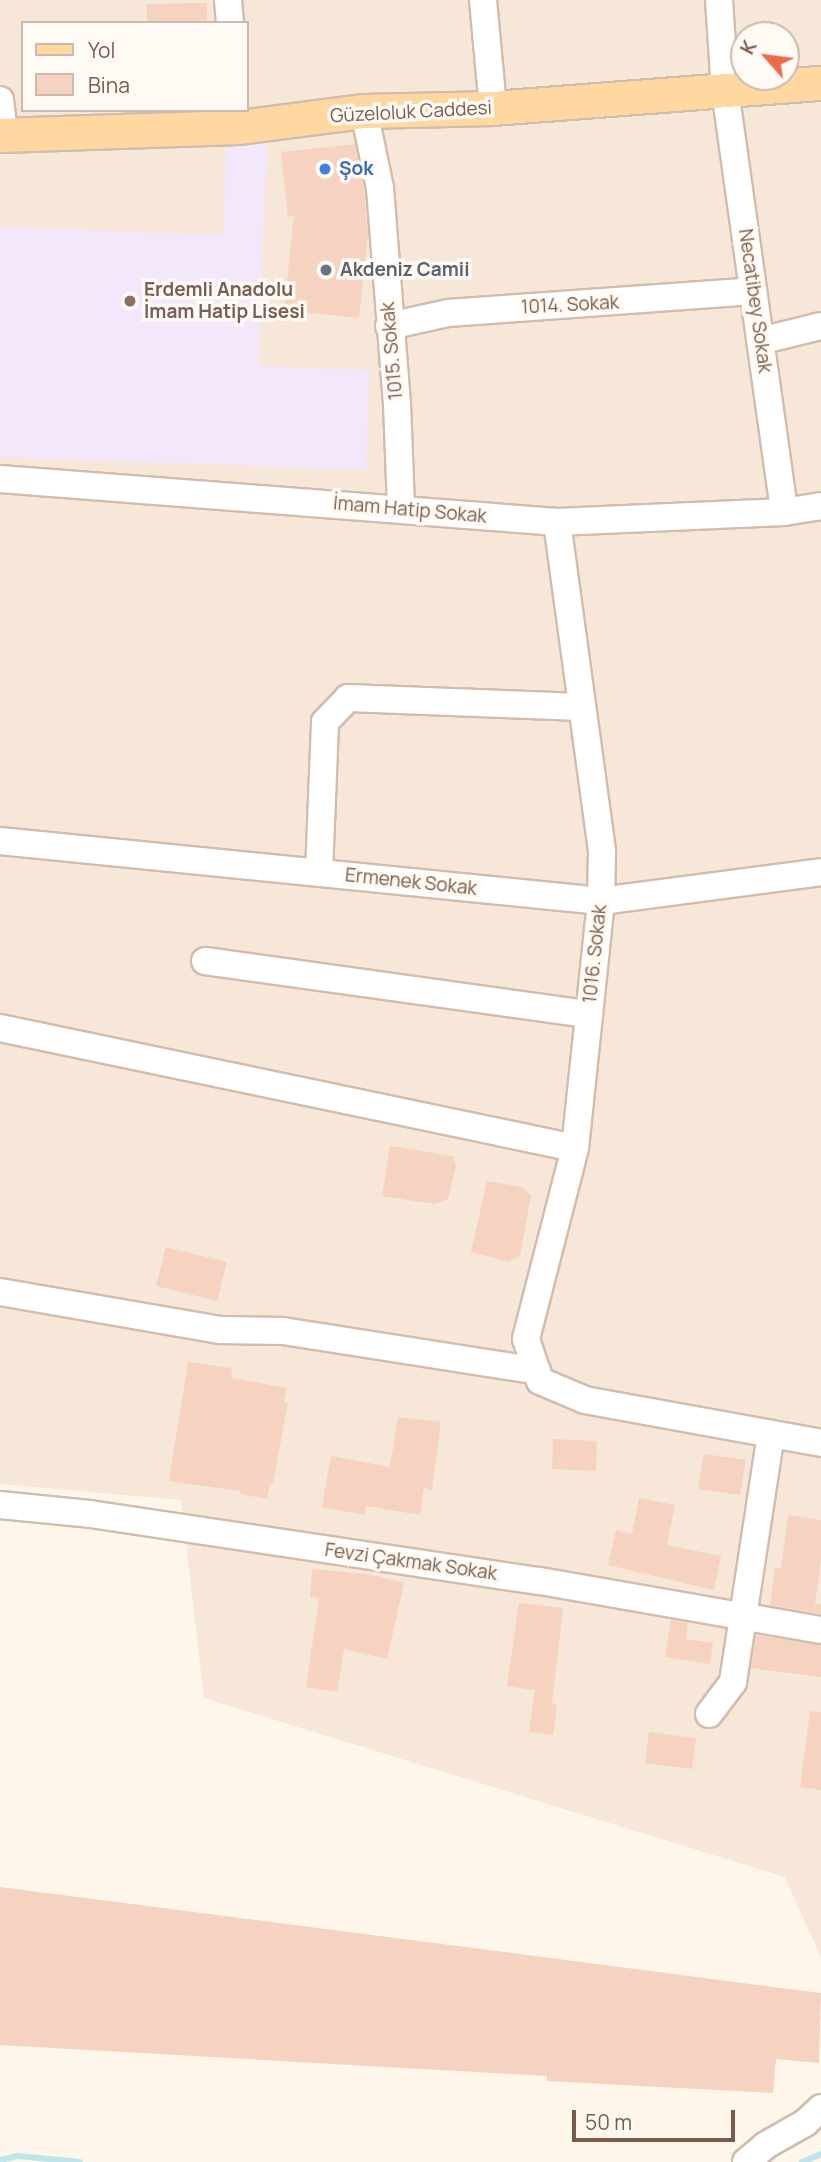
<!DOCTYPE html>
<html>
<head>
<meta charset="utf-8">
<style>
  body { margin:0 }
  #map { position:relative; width:821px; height:2162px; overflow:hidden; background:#fef6eb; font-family:Manrope,sans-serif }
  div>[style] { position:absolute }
  .residential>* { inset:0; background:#f6e7d8 }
  .education>* { inset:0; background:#f3e7fb }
  .stream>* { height:6px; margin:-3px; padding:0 3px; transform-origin:3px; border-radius:3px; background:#bde5ea }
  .building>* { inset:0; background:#f5d3c0 }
  .roads { filter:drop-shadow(2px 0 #d2bcae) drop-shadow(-2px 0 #d2bcae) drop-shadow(0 2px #d2bcae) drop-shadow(0 -2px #d2bcae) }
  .minor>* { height:26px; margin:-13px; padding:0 13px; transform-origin:13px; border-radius:13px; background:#fff }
  .major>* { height:33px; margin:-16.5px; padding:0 16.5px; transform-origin:16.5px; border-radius:16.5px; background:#ffd8a1 }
  .dots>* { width:19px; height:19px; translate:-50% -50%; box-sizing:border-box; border:4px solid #fffaf3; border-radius:50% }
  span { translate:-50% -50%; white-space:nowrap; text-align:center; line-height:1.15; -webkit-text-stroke:7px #fffaf3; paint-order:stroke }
  .street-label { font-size:19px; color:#7c5a4b }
  .shop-label { font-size:19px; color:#366cbe; font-weight:700 }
  .left { translate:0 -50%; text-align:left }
  .worship-label { font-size:19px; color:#5b616d; font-weight:700 }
  .education-label { font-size:19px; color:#785e54; font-weight:700 }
  .legend { position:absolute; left:21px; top:21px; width:228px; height:91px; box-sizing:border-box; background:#fffaf3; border:2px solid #cbbab0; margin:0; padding:9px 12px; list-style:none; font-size:21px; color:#7c5a4b }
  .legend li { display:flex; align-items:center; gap:14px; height:35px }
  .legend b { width:35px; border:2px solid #cbbab0 }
  .north { position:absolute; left:730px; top:21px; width:70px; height:70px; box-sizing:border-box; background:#fffaf3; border:2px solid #cbbab0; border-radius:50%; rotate:298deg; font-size:19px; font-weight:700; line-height:28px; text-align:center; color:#7c5a4b }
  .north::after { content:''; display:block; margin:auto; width:24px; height:32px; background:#ee684a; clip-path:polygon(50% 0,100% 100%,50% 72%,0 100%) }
  .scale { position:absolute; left:572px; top:2110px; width:163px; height:32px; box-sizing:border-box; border:4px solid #7c5a4b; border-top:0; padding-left:9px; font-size:21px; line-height:24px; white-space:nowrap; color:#7c5a4b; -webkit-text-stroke:5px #fffaf3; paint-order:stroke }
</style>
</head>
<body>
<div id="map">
  <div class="residential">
    <div style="clip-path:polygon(evenodd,0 0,821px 0,821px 1958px,785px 1877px,204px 1698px,181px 1500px,0 1484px,0 0,23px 23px,247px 23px,247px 110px,23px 110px,23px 23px,0 0,744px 35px,786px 35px,786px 77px,744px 77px,744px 35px)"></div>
  </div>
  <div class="education">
    <div style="clip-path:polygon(226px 142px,267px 144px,258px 366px,370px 370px,366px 470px,0 457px,0 227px,223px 235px)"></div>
  </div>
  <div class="stream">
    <div style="left:0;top:2160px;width:18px;rotate:-13deg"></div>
    <div style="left:18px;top:2156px;width:62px;rotate:5.5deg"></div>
    <div style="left:802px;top:2162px;width:21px;rotate:-23deg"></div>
  </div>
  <div class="building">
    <div style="clip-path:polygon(207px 3px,207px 23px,147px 23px,147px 4px)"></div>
    <div style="clip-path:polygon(355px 144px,364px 190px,368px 234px,359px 318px,284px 310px,294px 216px,288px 217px,281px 152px)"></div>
    <div style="clip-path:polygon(390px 1146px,453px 1156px,456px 1166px,448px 1199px,435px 1204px,382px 1196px)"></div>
    <div style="clip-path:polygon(487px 1181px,522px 1187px,531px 1195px,520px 1256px,508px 1262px,471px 1252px)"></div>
    <div style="clip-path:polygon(166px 1247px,227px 1262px,217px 1301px,156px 1286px)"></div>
    <div style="clip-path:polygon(188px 1362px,232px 1368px,231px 1378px,287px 1388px,284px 1402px,288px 1402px,273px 1483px,270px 1483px,267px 1499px,240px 1494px,240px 1491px,169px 1481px)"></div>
    <div style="clip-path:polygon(398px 1417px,441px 1422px,432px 1490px,424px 1488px,420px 1515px,366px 1506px,365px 1515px,322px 1507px,331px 1456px,390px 1467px)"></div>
    <div style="clip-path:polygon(553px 1439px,597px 1441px,596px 1471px,552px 1469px)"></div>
    <div style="clip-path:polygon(704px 1454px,746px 1460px,740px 1495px,698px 1489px)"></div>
    <div style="clip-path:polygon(639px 1498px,675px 1505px,667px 1545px,721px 1556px,714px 1590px,608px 1565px,616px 1530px,632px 1534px)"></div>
    <div style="clip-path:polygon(788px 1515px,821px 1520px,821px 1560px,815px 1604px,821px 1604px,821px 1614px,770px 1605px,775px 1568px,781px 1568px)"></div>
    <div style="clip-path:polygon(312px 1569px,368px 1574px,404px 1583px,387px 1659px,344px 1649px,337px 1692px,306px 1687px,319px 1598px,310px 1597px)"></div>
    <div style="clip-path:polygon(519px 1603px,563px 1608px,552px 1704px,557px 1705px,553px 1735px,529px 1732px,535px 1690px,507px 1686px)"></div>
    <div style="clip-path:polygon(671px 1620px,688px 1623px,686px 1639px,713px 1643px,710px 1664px,665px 1657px)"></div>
    <div style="clip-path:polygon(756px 1635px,821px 1645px,821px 1677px,751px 1668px)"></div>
    <div style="clip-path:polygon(810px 1711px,821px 1712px,821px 1790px,800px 1787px)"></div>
    <div style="clip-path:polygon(649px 1732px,696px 1738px,692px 1769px,645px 1763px)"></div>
    <div style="clip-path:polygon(0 1887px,821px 1993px,819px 2063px,776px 2059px,773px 2093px,547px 2081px,547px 2076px,0 2045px)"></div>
  </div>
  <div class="roads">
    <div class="minor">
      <div style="left:228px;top:0;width:23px;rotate:85deg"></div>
      <div style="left:483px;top:0;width:108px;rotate:84.7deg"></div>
      <div style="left:719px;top:0;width:90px;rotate:86.2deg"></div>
      <div style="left:725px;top:90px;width:426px;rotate:82deg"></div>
      <div style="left:0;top:100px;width:34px;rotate:83deg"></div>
      <div style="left:364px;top:111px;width:79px;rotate:78.3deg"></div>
      <div style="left:380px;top:188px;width:216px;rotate:85.5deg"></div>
      <div style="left:397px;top:403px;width:106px;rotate:87.8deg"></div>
      <div style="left:389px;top:326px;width:60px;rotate:-12.4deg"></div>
      <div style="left:448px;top:313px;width:306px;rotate:-4.1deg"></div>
      <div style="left:760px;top:341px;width:63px;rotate:-13.8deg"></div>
      <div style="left:0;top:479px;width:559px;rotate:4.41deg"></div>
      <div style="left:557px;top:522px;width:227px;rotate:-2.5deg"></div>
      <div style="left:784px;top:512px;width:37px;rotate:-9deg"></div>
      <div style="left:557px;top:522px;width:332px;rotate:82.2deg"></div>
      <div style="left:602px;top:851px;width:50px;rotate:91.1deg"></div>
      <div style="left:601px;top:901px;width:248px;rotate:96deg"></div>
      <div style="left:575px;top:1148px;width:197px;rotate:104.4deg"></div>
      <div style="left:526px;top:1339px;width:44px;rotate:71.6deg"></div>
      <div style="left:540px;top:1381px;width:49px;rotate:22.9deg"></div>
      <div style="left:585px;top:1400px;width:240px;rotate:10.3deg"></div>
      <div style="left:0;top:841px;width:604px;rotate:5.7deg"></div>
      <div style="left:601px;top:901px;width:222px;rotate:-7.5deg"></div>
      <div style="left:319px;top:873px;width:151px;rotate:-87.7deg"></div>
      <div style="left:325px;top:722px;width:33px;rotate:-46deg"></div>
      <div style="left:348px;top:698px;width:233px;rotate:2.2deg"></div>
      <div style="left:205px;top:961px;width:388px;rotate:7.9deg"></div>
      <div style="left:0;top:1028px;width:587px;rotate:11.79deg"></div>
      <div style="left:0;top:1292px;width:224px;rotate:9.8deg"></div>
      <div style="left:221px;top:1330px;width:62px;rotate:0.9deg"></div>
      <div style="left:283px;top:1331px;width:257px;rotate:8.9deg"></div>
      <div style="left:0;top:1505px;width:90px;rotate:5.7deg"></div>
      <div style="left:90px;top:1514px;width:455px;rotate:8.5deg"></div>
      <div style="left:540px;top:1581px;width:285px;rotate:9.9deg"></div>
      <div style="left:709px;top:1714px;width:40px;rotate:-53deg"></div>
      <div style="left:733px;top:1682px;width:251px;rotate:-81.3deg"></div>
      <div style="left:746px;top:2162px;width:26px;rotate:-40deg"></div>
      <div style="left:766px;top:2145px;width:45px;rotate:-29.4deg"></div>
      <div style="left:805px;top:2123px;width:22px;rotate:-43deg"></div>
    </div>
    <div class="major">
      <div style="left:0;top:135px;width:239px;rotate:-1.9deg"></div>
      <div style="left:239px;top:127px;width:126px;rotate:-7.3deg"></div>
      <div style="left:364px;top:111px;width:129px;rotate:-1.3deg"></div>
      <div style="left:493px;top:108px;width:329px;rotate:-4.4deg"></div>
    </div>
  </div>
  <div class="dots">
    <div style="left:325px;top:169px;background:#3f7fe0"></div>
    <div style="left:326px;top:270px;background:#6b7280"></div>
    <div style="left:130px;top:301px;background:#8d6e63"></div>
  </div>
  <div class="street-label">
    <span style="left:411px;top:112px;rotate:-3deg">Güzeloluk Caddesi</span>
    <span style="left:755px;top:301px;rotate:82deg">Necatibey Sokak</span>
    <span style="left:570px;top:305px;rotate:-3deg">1014. Sokak</span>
    <span style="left:392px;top:351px;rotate:-95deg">1015. Sokak</span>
    <span style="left:410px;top:510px;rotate:5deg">İmam Hatip Sokak</span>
    <span style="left:411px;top:882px;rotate:6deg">Ermenek Sokak</span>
    <span style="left:595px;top:954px;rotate:-84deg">1016. Sokak</span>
    <span style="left:411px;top:1562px;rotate:8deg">Fevzi Çakmak Sokak</span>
  </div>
  <div class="shop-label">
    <span class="left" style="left:339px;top:169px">Şok</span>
  </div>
  <div class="worship-label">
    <span class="left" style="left:340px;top:270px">Akdeniz Camii</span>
  </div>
  <div class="education-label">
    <span class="left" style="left:144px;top:301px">Erdemli Anadolu<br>İmam Hatip Lisesi</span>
  </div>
  <ul class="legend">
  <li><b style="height:9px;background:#ffd8a1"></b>Yol</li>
  <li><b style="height:19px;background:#f5d3c0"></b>Bina</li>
  </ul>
  <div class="north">K</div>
  <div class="scale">50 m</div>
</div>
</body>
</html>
